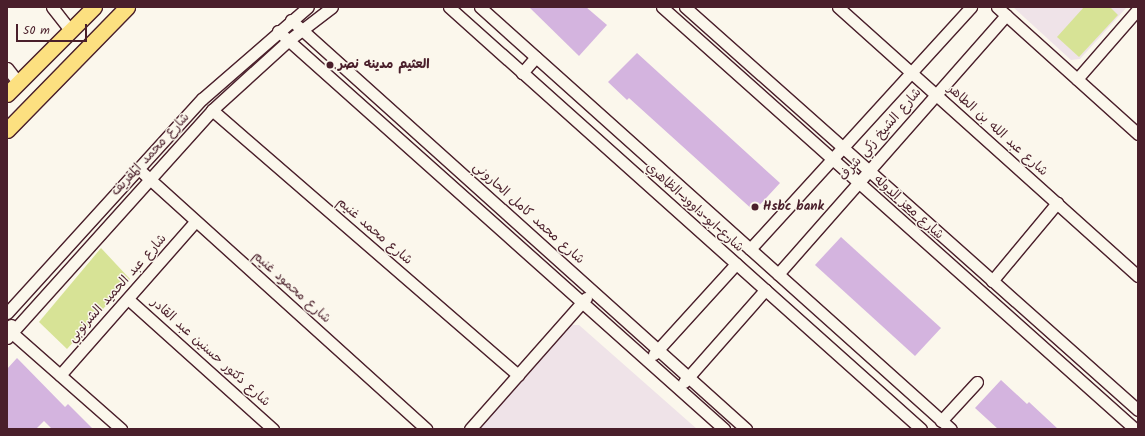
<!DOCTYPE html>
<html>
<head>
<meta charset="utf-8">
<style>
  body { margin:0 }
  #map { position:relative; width:1145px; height:436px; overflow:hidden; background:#fbf7ec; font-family:Kalam,"Playpen Sans Arabic",sans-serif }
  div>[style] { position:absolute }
  .built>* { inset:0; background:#efe3e8 }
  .green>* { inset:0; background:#d7e396 }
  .building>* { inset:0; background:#d4b4df }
  .roads { filter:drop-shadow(1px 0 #4a1f2b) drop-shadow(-1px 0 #4a1f2b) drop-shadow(0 1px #4a1f2b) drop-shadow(0 -1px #4a1f2b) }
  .minor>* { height:11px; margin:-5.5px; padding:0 5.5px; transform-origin:5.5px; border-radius:5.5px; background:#fbf7ec }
  .major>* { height:15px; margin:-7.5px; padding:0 7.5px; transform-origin:7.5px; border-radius:7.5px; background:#fce080 }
  .dots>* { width:11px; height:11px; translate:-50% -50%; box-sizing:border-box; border:2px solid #fbf7ec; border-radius:50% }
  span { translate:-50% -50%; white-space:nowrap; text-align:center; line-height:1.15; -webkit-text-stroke:3px #fbf7ec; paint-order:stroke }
  .poi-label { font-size:13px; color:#4a1f2b; font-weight:700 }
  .left { translate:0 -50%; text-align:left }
  .street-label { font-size:13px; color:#4a1f2b }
  .frame { position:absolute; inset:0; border:8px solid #4a1f2b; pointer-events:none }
  .scale { position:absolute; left:16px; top:24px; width:71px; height:18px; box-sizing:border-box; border:2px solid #4a1f2b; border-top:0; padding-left:5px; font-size:12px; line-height:14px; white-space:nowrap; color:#4a1f2b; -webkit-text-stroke:3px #fbf7ec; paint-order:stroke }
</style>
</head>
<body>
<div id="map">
  <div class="built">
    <div style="clip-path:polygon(1013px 7px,1127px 7px,1080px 59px,1071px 60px)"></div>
    <div style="clip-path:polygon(572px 325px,579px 325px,697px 429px,479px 429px)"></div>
  </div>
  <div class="green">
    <div style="clip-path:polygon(1084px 7px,1110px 7px,1118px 15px,1079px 57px,1057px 37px)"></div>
    <div style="clip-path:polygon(101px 248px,130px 279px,67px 349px,39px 322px)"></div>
  </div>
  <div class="building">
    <div style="clip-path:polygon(529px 7px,586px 7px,607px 25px,579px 56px)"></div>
    <div style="clip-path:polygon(637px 53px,780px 183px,754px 211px,629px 98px,627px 100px,608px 82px)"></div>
    <div style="clip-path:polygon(841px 237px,941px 328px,915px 356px,815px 265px)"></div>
    <div style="clip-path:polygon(17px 358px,65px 407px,68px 404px,93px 429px,52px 429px,44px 421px,36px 429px,7px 429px,7px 369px)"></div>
    <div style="clip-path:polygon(1001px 380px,1027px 404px,1029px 402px,1058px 429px,998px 429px,975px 408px)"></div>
  </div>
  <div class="roads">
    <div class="minor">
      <div style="left:52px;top:7px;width:31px;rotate:52deg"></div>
      <div style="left:449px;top:7px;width:633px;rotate:41.8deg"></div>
      <div style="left:480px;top:7px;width:632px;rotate:41.86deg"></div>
      <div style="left:662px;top:7px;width:634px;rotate:41.74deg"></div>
      <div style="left:685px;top:7px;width:606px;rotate:41.66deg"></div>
      <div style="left:838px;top:7px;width:403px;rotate:41.9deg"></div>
      <div style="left:997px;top:7px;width:190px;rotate:42deg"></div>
      <div style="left:291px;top:20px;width:612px;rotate:41.95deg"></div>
      <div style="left:278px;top:31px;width:598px;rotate:41.74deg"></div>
      <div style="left:7px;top:68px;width:18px;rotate:52deg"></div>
      <div style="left:522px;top:73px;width:21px;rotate:-49deg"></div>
      <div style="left:1077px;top:79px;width:93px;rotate:-48.9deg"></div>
      <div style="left:212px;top:110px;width:405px;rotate:40.9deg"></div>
      <div style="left:143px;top:173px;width:382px;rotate:42.1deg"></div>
      <div style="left:750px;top:249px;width:328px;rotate:-47.6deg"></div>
      <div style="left:778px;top:274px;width:345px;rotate:-48.6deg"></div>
      <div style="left:992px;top:281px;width:102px;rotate:-50.2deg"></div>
      <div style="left:128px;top:299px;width:195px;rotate:41.9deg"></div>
      <div style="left:7px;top:313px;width:290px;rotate:-47.7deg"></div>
      <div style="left:202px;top:99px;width:140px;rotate:-41deg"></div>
      <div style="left:11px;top:325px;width:7px;rotate:90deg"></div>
      <div style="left:11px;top:332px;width:147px;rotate:41.4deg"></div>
      <div style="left:7px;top:338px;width:307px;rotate:-48deg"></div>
      <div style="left:212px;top:110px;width:104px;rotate:-42.3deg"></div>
      <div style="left:289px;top:40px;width:54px;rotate:-37.5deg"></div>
      <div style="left:654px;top:354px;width:122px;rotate:-47.7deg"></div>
      <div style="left:60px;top:375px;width:205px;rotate:-48.6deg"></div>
      <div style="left:684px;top:382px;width:123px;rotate:-48.6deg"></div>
      <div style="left:941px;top:421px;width:53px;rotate:-47.3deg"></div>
      <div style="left:470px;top:429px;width:175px;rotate:-48.5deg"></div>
    </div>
    <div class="major">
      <div style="left:7px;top:94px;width:123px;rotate:-45deg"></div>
      <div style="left:7px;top:130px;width:172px;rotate:-45.7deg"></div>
    </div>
  </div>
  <div class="dots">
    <div style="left:330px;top:65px;background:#4a1f2b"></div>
    <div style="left:755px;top:207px;background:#4a1f2b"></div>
  </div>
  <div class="poi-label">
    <span class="left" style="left:338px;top:65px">العثيم مدينه نصر</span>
    <span class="left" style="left:763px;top:207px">Hsbc bank</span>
  </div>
  <div class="street-label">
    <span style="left:997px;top:131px;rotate:42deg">شارع عبد الله بن الطاهر</span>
    <span style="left:881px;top:135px;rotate:-49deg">شارع الشيخ زكي شرف</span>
    <span style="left:151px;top:155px;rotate:-47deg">شارع محمد المقريف</span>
    <span style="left:694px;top:208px;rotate:42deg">شارع ابو داوود الظاهري</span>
    <span style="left:908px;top:208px;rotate:42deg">شارع معز الدوله</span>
    <span style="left:528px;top:214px;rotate:42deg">شارع محمد كامل الحاروني</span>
    <span style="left:374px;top:232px;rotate:41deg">شارع محمد غنيم</span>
    <span style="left:291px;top:288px;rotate:42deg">شارع محمود غنيم</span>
    <span style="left:118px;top:289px;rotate:-48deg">شارع عبد الحميد الشرنوبي</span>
    <span style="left:210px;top:353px;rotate:42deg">شارع دكتور حسنين عبد القادر</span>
  </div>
  <div class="frame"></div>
  <div class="scale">50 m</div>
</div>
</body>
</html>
